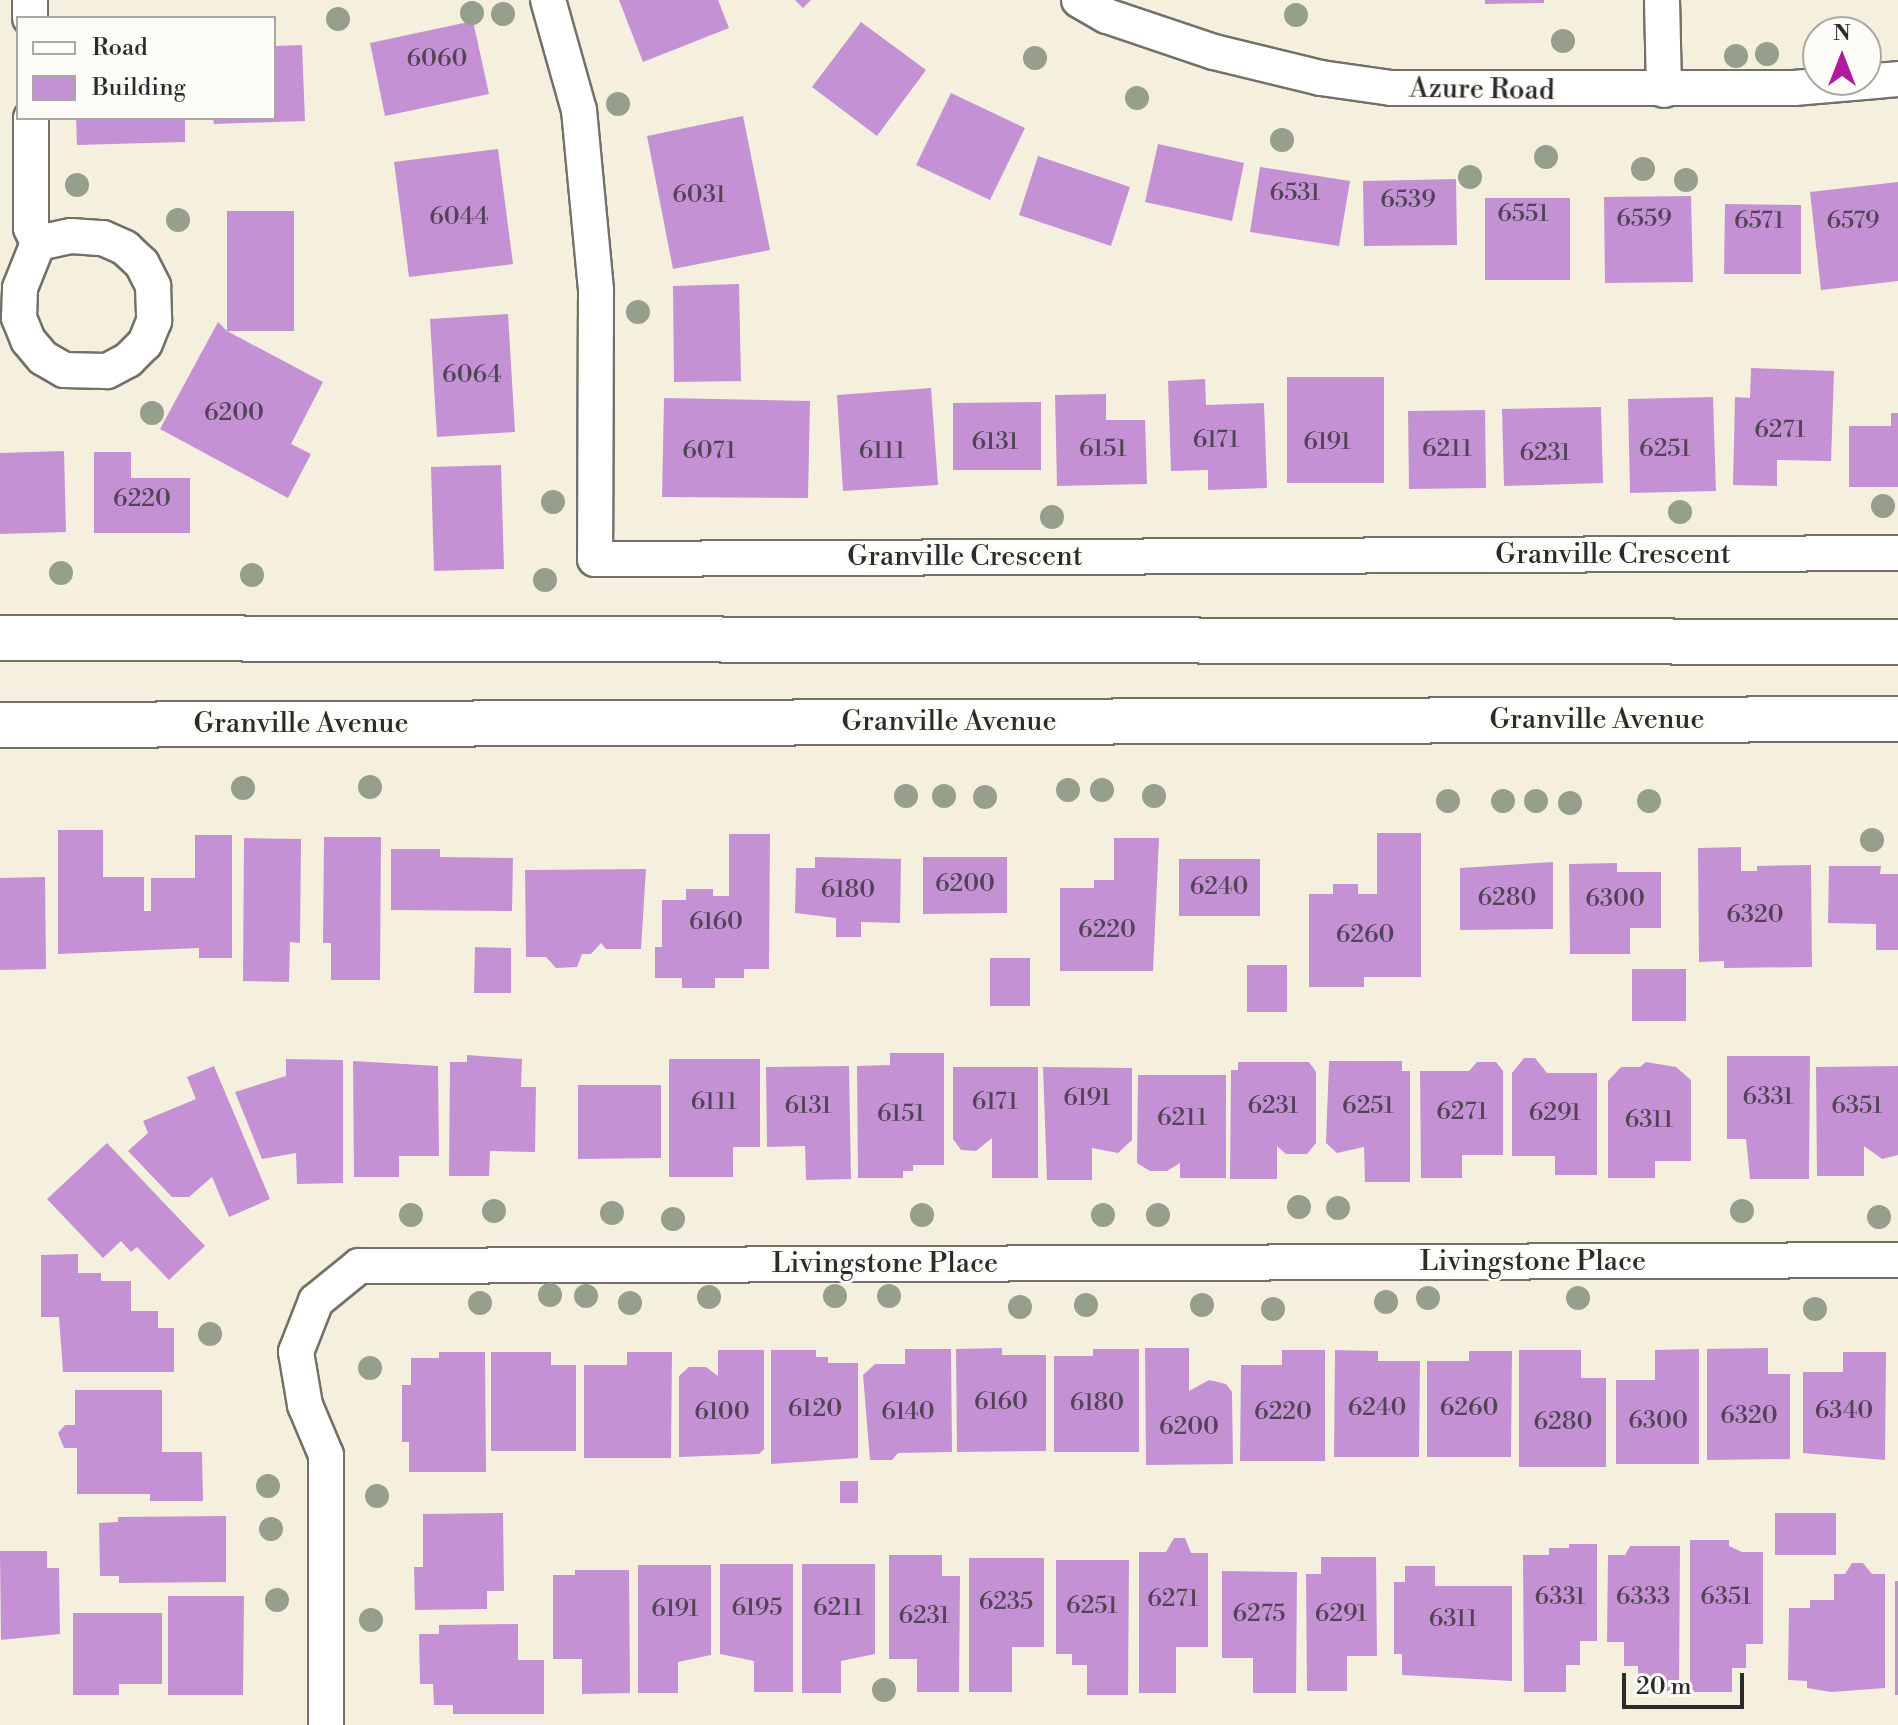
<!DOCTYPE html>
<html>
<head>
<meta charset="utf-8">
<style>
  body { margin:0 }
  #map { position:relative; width:1898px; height:1725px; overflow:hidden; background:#f4f0dd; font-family:"Libre Bodoni",serif }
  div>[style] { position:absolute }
  .building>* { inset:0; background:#c492d4 }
  .roads { filter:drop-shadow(2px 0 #717069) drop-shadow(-2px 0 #717069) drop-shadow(0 2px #717069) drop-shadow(0 -2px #717069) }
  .minor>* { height:34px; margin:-17px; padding:0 17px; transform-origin:17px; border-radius:17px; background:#fff }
  .secondary>* { height:44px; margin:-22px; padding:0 22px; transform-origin:22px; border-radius:22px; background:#fff }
  .trees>* { width:24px; height:24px; margin:-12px; border-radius:50%; background:#959f8b }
  span { translate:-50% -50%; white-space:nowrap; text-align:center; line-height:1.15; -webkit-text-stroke:6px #fdfcf7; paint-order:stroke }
  .number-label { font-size:24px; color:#514555 }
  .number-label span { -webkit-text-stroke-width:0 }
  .street-label { font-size:28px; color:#2b2b2b }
  .legend { position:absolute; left:16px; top:16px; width:260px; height:104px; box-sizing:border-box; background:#fdfcf7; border:2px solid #a9a8a5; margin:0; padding:10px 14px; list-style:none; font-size:24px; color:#2b2b2b }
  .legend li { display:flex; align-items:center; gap:16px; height:40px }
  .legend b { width:40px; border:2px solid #a9a8a5 }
  .north { position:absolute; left:1802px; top:16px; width:80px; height:80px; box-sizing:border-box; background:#fdfcf7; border:2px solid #a9a8a5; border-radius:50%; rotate:0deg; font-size:22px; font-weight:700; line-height:32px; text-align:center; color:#2b2b2b }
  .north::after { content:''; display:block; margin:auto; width:28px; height:36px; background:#b5179e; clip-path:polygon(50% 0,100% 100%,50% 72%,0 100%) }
  .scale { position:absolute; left:1622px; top:1673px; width:122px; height:36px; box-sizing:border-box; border:4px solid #2b2b2b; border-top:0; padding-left:10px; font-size:24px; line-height:28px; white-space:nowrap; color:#2b2b2b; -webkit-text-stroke:6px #fdfcf7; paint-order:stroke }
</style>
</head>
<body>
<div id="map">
  <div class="building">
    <div style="clip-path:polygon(619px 0,718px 0,729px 28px,643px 62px)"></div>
    <div style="clip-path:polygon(795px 0,811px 0,803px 8px)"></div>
    <div style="clip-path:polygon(1485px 0,1544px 0,1544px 3px,1485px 4px)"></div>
    <div style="clip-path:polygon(473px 21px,489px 94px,385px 116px,370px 43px)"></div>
    <div style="clip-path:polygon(861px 22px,926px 70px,877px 136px,812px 87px)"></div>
    <div style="clip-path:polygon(302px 45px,305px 121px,214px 124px,213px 118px,274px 118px,274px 46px)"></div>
    <div style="clip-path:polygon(951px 93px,1025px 128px,990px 200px,916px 165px)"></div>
    <div style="clip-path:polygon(743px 116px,770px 250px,673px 269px,647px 136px)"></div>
    <div style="clip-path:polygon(76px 118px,185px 118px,185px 142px,77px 145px)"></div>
    <div style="clip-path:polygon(1158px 144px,1244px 163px,1232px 221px,1145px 202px)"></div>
    <div style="clip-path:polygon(498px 149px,513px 264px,409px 277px,394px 162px)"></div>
    <div style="clip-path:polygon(1038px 156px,1130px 187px,1111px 246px,1019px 215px)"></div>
    <div style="clip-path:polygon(1260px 167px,1350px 181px,1339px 246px,1250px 232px)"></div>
    <div style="clip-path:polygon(1456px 179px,1457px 245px,1364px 246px,1363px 181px)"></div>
    <div style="clip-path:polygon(1898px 182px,1898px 281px,1821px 290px,1810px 192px)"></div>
    <div style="clip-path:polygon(1691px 196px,1693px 282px,1605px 283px,1604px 197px)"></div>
    <div style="clip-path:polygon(1485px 198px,1570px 198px,1570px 280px,1485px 280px)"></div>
    <div style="clip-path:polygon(1725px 204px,1801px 205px,1801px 274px,1724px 274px)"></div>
    <div style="clip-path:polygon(227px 211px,294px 211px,294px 331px,227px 331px,323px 382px,291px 444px,311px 454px,288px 498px,160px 429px,218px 322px,227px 331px)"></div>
    <div style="clip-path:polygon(739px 284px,741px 381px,674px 382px,673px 286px)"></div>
    <div style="clip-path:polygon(508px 314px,515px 432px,437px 437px,430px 319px)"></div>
    <div style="clip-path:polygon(1751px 368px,1834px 371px,1831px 461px,1777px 460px,1777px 486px,1733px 485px,1735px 397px,1750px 398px)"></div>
    <div style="clip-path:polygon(1287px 377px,1384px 377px,1384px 483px,1287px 483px)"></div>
    <div style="clip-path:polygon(1205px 379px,1206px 405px,1264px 403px,1267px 488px,1208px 490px,1208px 470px,1171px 471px,1168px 381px)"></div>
    <div style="clip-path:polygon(931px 388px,938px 485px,843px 491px,837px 395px)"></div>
    <div style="clip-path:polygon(1106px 394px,1106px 420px,1145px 420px,1147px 484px,1057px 486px,1055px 395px)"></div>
    <div style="clip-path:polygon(1713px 397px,1716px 491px,1630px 493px,1628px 399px)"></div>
    <div style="clip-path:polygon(664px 398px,810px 401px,808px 498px,662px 497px)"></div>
    <div style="clip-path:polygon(1041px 402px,1041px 470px,953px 470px,953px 403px)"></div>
    <div style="clip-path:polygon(1601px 407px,1603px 483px,1504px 486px,1502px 409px)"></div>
    <div style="clip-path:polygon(1485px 410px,1486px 488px,1409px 489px,1408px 411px)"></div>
    <div style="clip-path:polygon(1891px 413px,1898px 413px,1898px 487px,1849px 487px,1849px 426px,1891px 426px)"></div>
    <div style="clip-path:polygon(64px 451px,66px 532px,0 534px,0 453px)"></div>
    <div style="clip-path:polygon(94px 452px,131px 452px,131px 478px,190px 478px,190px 533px,94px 533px)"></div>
    <div style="clip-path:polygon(501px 465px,504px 569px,434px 571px,431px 467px)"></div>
    <div style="clip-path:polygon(58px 830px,103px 830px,103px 877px,144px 877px,144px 911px,151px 911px,151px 878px,195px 878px,195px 835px,232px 835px,232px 958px,199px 958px,199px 948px,58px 954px)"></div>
    <div style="clip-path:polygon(1377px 833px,1421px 833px,1421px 977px,1364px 977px,1364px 987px,1309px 987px,1309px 894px,1333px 894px,1333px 884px,1358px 884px,1358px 894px,1377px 894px)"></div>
    <div style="clip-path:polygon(729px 834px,770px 834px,769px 969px,744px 969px,744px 978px,715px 978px,715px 988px,682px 988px,682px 978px,655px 978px,655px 947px,662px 947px,662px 900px,686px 900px,686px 889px,713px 889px,713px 896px,729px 896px)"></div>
    <div style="clip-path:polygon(324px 837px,381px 837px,380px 980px,331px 980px,331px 943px,323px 943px)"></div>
    <div style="clip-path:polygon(244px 838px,301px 839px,300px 943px,290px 942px,289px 982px,243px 981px)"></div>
    <div style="clip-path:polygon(1114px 838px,1159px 838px,1153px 971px,1060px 971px,1060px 888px,1094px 888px,1094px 880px,1114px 880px)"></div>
    <div style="clip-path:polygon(1741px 847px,1741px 871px,1757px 871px,1757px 866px,1811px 865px,1812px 967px,1724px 968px,1724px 961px,1699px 962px,1698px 848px)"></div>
    <div style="clip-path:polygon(391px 849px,440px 849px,440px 857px,513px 858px,512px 911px,391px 910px)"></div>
    <div style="clip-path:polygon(815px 857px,901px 859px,900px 923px,861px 922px,861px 937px,836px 937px,836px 918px,795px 913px,796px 868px,815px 868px)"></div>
    <div style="clip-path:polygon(923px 857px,1007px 857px,1007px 913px,923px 914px)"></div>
    <div style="clip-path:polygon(1179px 859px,1260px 859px,1260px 916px,1179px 916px)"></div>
    <div style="clip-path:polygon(1553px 862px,1553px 929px,1460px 930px,1460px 868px)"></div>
    <div style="clip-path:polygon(1617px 863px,1617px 872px,1661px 872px,1661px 928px,1630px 928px,1630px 954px,1570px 954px,1569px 864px)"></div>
    <div style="clip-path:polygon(1829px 866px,1881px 866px,1880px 874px,1898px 874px,1898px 950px,1876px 950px,1876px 924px,1828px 923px)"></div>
    <div style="clip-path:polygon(646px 869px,641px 949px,606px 949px,601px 943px,591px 954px,582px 954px,577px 967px,556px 968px,546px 957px,526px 957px,525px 870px)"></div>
    <div style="clip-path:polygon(45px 877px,46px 969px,0 970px,0 878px)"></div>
    <div style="clip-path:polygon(475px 947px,511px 948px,511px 993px,474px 993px)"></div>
    <div style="clip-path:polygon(990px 958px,1030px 958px,1030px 1006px,990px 1006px)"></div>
    <div style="clip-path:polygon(1247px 965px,1287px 965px,1287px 1012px,1247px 1012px)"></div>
    <div style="clip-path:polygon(1632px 969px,1686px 969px,1686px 1021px,1632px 1021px)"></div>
    <div style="clip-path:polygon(890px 1053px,944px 1053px,944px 1165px,913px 1165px,913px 1171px,903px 1171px,903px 1178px,858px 1178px,857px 1066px,890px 1065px)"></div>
    <div style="clip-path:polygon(467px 1055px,522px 1059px,521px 1087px,536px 1087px,535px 1152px,490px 1151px,489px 1176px,449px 1176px,450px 1062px,467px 1062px)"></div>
    <div style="clip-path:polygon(1727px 1056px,1810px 1056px,1809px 1179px,1750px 1179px,1746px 1139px,1727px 1139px)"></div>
    <div style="clip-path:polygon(1524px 1058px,1535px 1058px,1547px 1073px,1597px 1073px,1597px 1175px,1555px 1175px,1555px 1156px,1512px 1156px,1512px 1073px)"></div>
    <div style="clip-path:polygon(286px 1059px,343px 1060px,343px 1183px,297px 1184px,296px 1153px,262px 1159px,235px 1092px,286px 1076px)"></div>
    <div style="clip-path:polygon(669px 1059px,760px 1059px,760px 1147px,733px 1147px,733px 1177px,669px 1177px)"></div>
    <div style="clip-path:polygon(353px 1061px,438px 1066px,439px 1156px,399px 1156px,399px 1177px,354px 1177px)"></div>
    <div style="clip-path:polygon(1329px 1061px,1402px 1061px,1402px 1071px,1410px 1071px,1410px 1182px,1365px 1182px,1364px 1147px,1337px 1153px,1326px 1143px)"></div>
    <div style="clip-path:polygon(1238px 1062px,1309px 1062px,1316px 1072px,1316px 1143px,1307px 1154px,1286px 1154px,1277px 1146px,1277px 1179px,1230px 1179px,1231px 1070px,1238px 1070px)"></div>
    <div style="clip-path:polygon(1477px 1062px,1496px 1062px,1503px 1071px,1503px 1155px,1462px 1155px,1462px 1178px,1421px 1178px,1420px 1071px,1469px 1071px)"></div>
    <div style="clip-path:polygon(1646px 1062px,1676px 1067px,1691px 1080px,1691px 1161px,1655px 1161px,1655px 1178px,1608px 1178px,1608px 1081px,1621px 1067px,1640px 1067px)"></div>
    <div style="clip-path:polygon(214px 1066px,270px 1199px,229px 1217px,212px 1177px,189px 1197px,172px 1197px,128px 1151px,148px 1133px,143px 1121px,196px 1099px,187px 1077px)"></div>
    <div style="clip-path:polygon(849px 1066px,851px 1179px,806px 1180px,805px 1146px,767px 1147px,766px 1067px)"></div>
    <div style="clip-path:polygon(1898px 1066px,1898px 1155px,1882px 1159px,1864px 1146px,1864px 1176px,1817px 1176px,1816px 1067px)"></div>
    <div style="clip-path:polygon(953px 1067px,1038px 1067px,1038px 1178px,992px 1178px,992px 1138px,976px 1151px,961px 1150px,953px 1139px)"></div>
    <div style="clip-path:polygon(1043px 1067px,1132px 1068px,1132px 1140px,1118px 1153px,1092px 1148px,1092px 1180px,1047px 1180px)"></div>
    <div style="clip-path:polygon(1138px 1075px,1226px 1075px,1226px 1178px,1180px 1178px,1180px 1163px,1167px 1171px,1150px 1171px,1137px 1163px)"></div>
    <div style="clip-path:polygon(578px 1085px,661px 1085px,661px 1158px,578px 1159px)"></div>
    <div style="clip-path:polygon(107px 1143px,205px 1246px,169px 1280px,137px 1247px,131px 1252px,121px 1241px,103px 1258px,47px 1199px)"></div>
    <div style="clip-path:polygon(78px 1254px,78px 1273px,101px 1273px,101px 1281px,131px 1281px,131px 1311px,158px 1311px,158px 1328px,174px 1328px,174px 1372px,63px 1372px,59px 1317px,41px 1317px,41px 1255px)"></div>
    <div style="clip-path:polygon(1002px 1348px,1002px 1355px,1046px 1355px,1046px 1451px,957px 1452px,956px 1349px)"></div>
    <div style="clip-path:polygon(1145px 1348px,1189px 1348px,1189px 1391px,1209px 1380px,1226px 1384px,1232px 1392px,1233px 1464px,1146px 1465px)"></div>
    <div style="clip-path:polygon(1768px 1348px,1768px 1374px,1790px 1374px,1790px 1459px,1707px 1460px,1707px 1349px)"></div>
    <div style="clip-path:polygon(905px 1349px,951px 1349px,952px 1452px,898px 1453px,892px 1460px,870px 1460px,863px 1375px,875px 1364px,905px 1364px)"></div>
    <div style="clip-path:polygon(1093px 1349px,1139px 1349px,1139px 1452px,1054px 1452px,1054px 1356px,1093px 1356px)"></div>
    <div style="clip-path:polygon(1699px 1349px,1699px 1464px,1616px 1464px,1616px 1380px,1655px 1380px,1655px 1350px)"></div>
    <div style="clip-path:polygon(718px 1350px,764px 1350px,764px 1449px,759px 1454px,679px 1457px,679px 1376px,689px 1367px,706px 1367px,718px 1376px)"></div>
    <div style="clip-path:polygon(771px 1350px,816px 1350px,816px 1357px,828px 1357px,828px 1363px,858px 1363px,858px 1458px,771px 1464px)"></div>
    <div style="clip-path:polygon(1282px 1350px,1325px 1350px,1325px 1461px,1240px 1461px,1241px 1365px,1282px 1365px)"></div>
    <div style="clip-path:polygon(1335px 1350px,1378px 1351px,1378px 1361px,1420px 1361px,1419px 1457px,1334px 1457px)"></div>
    <div style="clip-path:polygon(1519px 1350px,1581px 1350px,1581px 1378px,1606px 1378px,1606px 1467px,1519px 1467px)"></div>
    <div style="clip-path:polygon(1469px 1351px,1512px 1351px,1511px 1457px,1427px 1457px,1427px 1361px,1469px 1361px)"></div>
    <div style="clip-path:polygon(439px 1352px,485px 1352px,486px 1472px,409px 1472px,409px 1442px,402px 1442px,402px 1385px,411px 1385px,411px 1358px,439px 1358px)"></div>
    <div style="clip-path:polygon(491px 1352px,551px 1352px,551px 1365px,576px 1365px,576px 1451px,491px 1451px)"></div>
    <div style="clip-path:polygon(627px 1352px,672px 1352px,671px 1458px,584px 1458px,584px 1365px,627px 1365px)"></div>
    <div style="clip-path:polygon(1843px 1352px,1886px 1352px,1885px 1460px,1803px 1453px,1803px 1372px,1843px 1372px)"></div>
    <div style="clip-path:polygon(75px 1390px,162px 1390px,162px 1452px,202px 1452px,203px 1501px,150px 1501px,150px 1494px,77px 1494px,77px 1448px,64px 1448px,58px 1433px,65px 1425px,75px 1425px)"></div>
    <div style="clip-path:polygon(840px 1481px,858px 1481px,858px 1503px,840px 1503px)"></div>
    <div style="clip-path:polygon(503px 1513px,504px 1591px,487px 1591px,487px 1609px,415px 1610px,414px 1567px,423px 1567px,423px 1514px)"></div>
    <div style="clip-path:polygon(1775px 1513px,1836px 1513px,1836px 1555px,1775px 1555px)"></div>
    <div style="clip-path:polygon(226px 1516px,226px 1582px,119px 1583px,119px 1576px,100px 1576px,99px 1523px,118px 1522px,118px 1517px)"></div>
    <div style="clip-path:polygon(1174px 1538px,1185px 1538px,1191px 1553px,1208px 1553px,1208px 1647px,1176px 1647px,1176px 1693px,1139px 1693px,1139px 1552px,1166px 1552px)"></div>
    <div style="clip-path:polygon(1690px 1540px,1729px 1540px,1729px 1546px,1742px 1552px,1763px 1552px,1763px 1644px,1746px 1644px,1746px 1668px,1732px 1668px,1732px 1692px,1690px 1692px)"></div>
    <div style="clip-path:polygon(1569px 1544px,1597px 1544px,1597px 1641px,1580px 1641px,1580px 1665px,1566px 1665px,1566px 1692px,1524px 1692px,1523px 1555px,1549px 1555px,1549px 1548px,1569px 1548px)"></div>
    <div style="clip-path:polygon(1630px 1546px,1680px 1546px,1679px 1691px,1638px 1691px,1638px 1666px,1624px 1666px,1624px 1642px,1607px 1642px,1608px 1555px,1625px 1555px)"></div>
    <div style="clip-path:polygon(0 1551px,47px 1551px,47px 1568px,59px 1568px,60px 1634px,1px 1640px)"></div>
    <div style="clip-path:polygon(889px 1555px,942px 1555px,942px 1576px,960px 1576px,959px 1692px,917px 1692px,917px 1659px,889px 1659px)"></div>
    <div style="clip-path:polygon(1321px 1557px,1376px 1557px,1377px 1656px,1347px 1656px,1347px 1691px,1307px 1691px,1306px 1574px,1321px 1574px)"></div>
    <div style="clip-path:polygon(969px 1558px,1044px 1558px,1044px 1647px,1012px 1647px,1012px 1692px,969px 1692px)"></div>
    <div style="clip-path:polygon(1056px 1560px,1129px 1560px,1128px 1695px,1087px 1695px,1087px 1665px,1072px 1665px,1072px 1654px,1056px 1654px)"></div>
    <div style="clip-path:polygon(1852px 1563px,1863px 1563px,1872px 1574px,1885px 1574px,1885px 1688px,1831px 1692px,1807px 1688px,1807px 1681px,1788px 1680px,1789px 1608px,1810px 1608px,1810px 1600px,1834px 1600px,1834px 1574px,1845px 1574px)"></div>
    <div style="clip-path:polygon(720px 1564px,793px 1564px,793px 1692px,754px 1692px,754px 1661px,720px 1654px)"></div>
    <div style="clip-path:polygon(802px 1564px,875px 1564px,875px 1654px,841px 1661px,841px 1693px,802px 1693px)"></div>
    <div style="clip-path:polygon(638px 1565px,711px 1565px,711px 1655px,678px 1662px,678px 1693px,638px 1693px)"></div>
    <div style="clip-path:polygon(1405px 1566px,1435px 1566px,1435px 1586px,1512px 1586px,1512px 1681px,1402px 1675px,1402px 1654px,1394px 1654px,1394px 1582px,1405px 1582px)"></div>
    <div style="clip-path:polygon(575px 1570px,629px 1570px,630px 1693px,582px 1694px,582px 1659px,553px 1659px,553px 1575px,575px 1575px)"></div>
    <div style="clip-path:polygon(1222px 1571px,1297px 1572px,1296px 1693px,1253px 1693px,1253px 1658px,1222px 1658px)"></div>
    <div style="clip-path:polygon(1895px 1581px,1898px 1581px,1898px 1695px,1895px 1695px)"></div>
    <div style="clip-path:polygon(168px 1596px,244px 1596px,243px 1695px,168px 1695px)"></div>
    <div style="clip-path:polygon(73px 1613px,162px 1613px,162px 1684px,119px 1684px,119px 1695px,73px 1695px)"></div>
    <div style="clip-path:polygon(518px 1624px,518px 1660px,544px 1660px,544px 1714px,453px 1714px,453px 1705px,434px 1705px,433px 1684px,420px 1684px,419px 1634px,439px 1634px,439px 1625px)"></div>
  </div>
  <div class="roads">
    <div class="minor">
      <div style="left:30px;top:0;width:18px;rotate:90deg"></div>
      <div style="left:548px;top:0;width:114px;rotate:74.3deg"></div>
      <div style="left:579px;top:110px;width:182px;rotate:84.6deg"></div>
      <div style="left:596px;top:291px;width:268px;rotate:90.2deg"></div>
      <div style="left:595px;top:559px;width:1303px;rotate:-0.26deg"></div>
      <div style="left:1079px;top:0;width:32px;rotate:30deg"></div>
      <div style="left:1107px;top:16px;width:113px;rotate:18.6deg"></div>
      <div style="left:1214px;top:52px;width:110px;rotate:13.7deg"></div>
      <div style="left:1321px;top:78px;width:71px;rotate:8.1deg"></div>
      <div style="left:1391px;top:88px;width:403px"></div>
      <div style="left:1794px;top:88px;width:104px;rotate:-4.9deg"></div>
      <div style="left:1662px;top:0;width:90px;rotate:88.7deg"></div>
      <div style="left:31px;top:118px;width:110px;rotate:90deg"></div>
      <div style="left:31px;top:228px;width:17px;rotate:65deg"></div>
      <div style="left:71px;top:236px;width:32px;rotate:4deg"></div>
      <div style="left:103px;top:238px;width:24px;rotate:24deg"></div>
      <div style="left:125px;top:248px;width:23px;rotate:43deg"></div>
      <div style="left:142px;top:264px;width:25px;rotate:63deg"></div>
      <div style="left:153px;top:286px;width:35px;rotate:88deg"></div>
      <div style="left:154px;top:321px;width:24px;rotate:112deg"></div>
      <div style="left:145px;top:343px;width:24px;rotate:135deg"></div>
      <div style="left:128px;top:360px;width:24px;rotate:152deg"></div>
      <div style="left:107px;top:371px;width:43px;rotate:-178.7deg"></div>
      <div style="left:64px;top:370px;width:24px;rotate:-150deg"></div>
      <div style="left:43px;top:358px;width:23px;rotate:-130deg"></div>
      <div style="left:28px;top:340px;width:24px;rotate:-112deg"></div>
      <div style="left:19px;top:318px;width:30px;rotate:-88deg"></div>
      <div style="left:20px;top:288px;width:48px;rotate:-68.2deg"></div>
      <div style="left:38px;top:243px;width:34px;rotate:-12deg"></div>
      <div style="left:326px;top:1725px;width:270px;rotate:-90deg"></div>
      <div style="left:326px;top:1455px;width:54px;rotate:-112.8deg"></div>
      <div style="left:305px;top:1405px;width:54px;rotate:-99.6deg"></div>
      <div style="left:296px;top:1352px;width:55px;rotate:-68.6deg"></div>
      <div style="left:316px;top:1301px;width:55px;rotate:-39.1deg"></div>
      <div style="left:359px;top:1266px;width:1539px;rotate:-0.22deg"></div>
    </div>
    <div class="secondary">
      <div style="left:0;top:638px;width:1898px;rotate:0.12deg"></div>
      <div style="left:0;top:725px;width:1898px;rotate:-0.18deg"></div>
    </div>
  </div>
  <div class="trees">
    <div style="left:472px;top:13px"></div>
    <div style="left:503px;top:14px"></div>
    <div style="left:1296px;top:15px"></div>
    <div style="left:338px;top:19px"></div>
    <div style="left:1563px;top:41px"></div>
    <div style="left:1767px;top:54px"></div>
    <div style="left:1736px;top:56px"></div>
    <div style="left:1035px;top:58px"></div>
    <div style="left:1137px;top:98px"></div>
    <div style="left:618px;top:104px"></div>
    <div style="left:1282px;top:140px"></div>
    <div style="left:1546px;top:157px"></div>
    <div style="left:1643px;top:169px"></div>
    <div style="left:1470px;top:177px"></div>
    <div style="left:1686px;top:180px"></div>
    <div style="left:77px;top:185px"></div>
    <div style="left:178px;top:220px"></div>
    <div style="left:638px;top:312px"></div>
    <div style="left:152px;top:413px"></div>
    <div style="left:553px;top:502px"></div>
    <div style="left:1883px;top:506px"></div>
    <div style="left:1680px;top:512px"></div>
    <div style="left:1052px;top:517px"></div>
    <div style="left:61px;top:573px"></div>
    <div style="left:252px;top:575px"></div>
    <div style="left:545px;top:580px"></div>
    <div style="left:370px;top:787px"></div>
    <div style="left:243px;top:788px"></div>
    <div style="left:1068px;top:790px"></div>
    <div style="left:1102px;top:790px"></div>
    <div style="left:906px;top:796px"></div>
    <div style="left:944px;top:796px"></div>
    <div style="left:1154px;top:796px"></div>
    <div style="left:985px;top:797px"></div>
    <div style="left:1448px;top:801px"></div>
    <div style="left:1503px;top:801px"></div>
    <div style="left:1536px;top:801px"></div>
    <div style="left:1649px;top:801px"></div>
    <div style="left:1570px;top:803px"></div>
    <div style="left:1872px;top:840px"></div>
    <div style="left:1299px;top:1207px"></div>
    <div style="left:1338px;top:1208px"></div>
    <div style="left:494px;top:1211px"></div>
    <div style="left:1742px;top:1211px"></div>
    <div style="left:612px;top:1213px"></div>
    <div style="left:411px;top:1215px"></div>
    <div style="left:922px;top:1215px"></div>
    <div style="left:1103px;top:1215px"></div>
    <div style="left:1158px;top:1215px"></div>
    <div style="left:1879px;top:1217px"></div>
    <div style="left:673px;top:1219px"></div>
    <div style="left:550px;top:1295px"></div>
    <div style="left:586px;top:1296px"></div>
    <div style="left:835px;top:1296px"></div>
    <div style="left:889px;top:1296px"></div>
    <div style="left:709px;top:1297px"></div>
    <div style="left:1428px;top:1298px"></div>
    <div style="left:1578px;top:1298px"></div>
    <div style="left:1386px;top:1302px"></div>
    <div style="left:480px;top:1303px"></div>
    <div style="left:630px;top:1303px"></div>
    <div style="left:1086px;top:1305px"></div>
    <div style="left:1202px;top:1305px"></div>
    <div style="left:1020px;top:1307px"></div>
    <div style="left:1273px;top:1309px"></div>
    <div style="left:1815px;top:1309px"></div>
    <div style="left:210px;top:1334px"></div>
    <div style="left:370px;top:1368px"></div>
    <div style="left:268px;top:1486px"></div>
    <div style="left:377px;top:1496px"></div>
    <div style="left:271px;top:1529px"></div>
    <div style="left:277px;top:1600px"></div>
    <div style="left:371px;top:1620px"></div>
    <div style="left:884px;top:1690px"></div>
  </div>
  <div class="number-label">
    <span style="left:437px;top:60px">6060</span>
    <span style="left:1295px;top:194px">6531</span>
    <span style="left:699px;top:196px">6031</span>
    <span style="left:1408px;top:201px">6539</span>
    <span style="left:1523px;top:215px">6551</span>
    <span style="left:459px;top:218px">6044</span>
    <span style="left:1644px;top:220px">6559</span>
    <span style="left:1759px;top:222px">6571</span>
    <span style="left:1853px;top:222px">6579</span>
    <span style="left:472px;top:376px">6064</span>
    <span style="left:234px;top:414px">6200</span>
    <span style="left:1780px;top:431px">6271</span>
    <span style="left:1216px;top:441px">6171</span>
    <span style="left:995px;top:443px">6131</span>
    <span style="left:1327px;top:443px">6191</span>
    <span style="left:1103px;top:450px">6151</span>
    <span style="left:1447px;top:450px">6211</span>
    <span style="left:1665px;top:450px">6251</span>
    <span style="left:709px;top:452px">6071</span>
    <span style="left:882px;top:452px">6111</span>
    <span style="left:1545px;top:454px">6231</span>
    <span style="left:142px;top:500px">6220</span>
    <span style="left:965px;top:885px">6200</span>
    <span style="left:1219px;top:888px">6240</span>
    <span style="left:848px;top:891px">6180</span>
    <span style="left:1507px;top:899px">6280</span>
    <span style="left:1615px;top:900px">6300</span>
    <span style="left:1755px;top:916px">6320</span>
    <span style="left:716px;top:923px">6160</span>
    <span style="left:1107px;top:931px">6220</span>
    <span style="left:1365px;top:936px">6260</span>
    <span style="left:1768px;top:1098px">6331</span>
    <span style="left:1087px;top:1099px">6191</span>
    <span style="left:714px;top:1103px">6111</span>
    <span style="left:995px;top:1103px">6171</span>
    <span style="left:808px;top:1107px">6131</span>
    <span style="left:1273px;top:1107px">6231</span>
    <span style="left:1368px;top:1107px">6251</span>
    <span style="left:1857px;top:1107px">6351</span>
    <span style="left:1462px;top:1113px">6271</span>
    <span style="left:1555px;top:1114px">6291</span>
    <span style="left:901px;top:1115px">6151</span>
    <span style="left:1182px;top:1119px">6211</span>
    <span style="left:1649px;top:1121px">6311</span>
    <span style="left:1001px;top:1403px">6160</span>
    <span style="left:1097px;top:1404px">6180</span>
    <span style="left:1377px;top:1409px">6240</span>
    <span style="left:1469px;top:1409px">6260</span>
    <span style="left:815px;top:1410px">6120</span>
    <span style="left:1844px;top:1412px">6340</span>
    <span style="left:722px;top:1413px">6100</span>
    <span style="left:908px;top:1413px">6140</span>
    <span style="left:1283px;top:1413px">6220</span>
    <span style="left:1749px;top:1417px">6320</span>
    <span style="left:1658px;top:1422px">6300</span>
    <span style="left:1563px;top:1423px">6280</span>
    <span style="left:1189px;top:1428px">6200</span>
    <span style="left:1560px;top:1598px">6331</span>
    <span style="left:1643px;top:1598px">6333</span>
    <span style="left:1726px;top:1598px">6351</span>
    <span style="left:1173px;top:1600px">6271</span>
    <span style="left:1006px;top:1603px">6235</span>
    <span style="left:1092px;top:1607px">6251</span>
    <span style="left:757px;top:1609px">6195</span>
    <span style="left:838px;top:1609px">6211</span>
    <span style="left:675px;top:1610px">6191</span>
    <span style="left:1259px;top:1615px">6275</span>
    <span style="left:1341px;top:1615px">6291</span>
    <span style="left:924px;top:1617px">6231</span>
    <span style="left:1453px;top:1620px">6311</span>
  </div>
  <div class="street-label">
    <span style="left:1482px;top:90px;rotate:1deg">Azure Road</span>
    <span style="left:1613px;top:555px">Granville Crescent</span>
    <span style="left:965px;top:557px">Granville Crescent</span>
    <span style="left:1597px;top:720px">Granville Avenue</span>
    <span style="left:949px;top:722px">Granville Avenue</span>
    <span style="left:301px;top:724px">Granville Avenue</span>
    <span style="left:1533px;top:1262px">Livingstone Place</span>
    <span style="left:885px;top:1264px">Livingstone Place</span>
  </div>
  <ul class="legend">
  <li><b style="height:10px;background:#fff"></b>Road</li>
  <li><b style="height:22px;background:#c492d4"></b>Building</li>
  </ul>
  <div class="north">N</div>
  <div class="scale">20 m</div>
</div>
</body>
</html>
